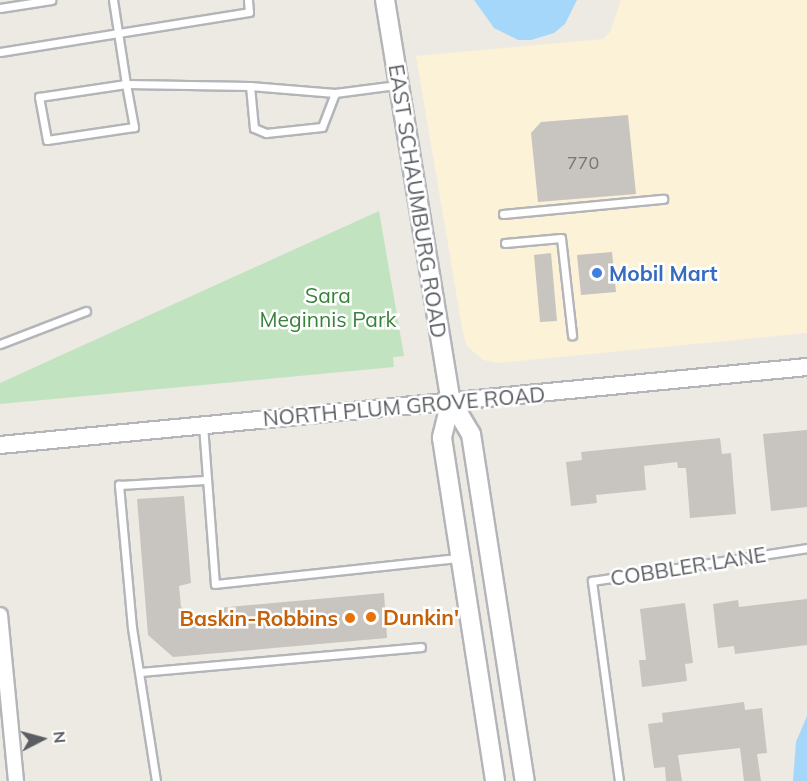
<!DOCTYPE html>
<html>
<head>
<meta charset="utf-8">
<style>
  body { margin:0 }
  #map { position:relative; width:807px; height:781px; overflow:hidden; background:#eceae2; font-family:Mulish,sans-serif }
  div>[style] { position:absolute }
  .commercial>* { inset:0; background:#fbf2d8 }
  .green>* { inset:0; background:#c1e3c0 }
  .water>* { inset:0; background:#a5d7fa }
  .building>* { inset:0; background:#c8c4bf }
  .roads { filter:drop-shadow(2px 0 #b3b5b9) drop-shadow(-2px 0 #b3b5b9) drop-shadow(0 2px #b3b5b9) drop-shadow(0 -2px #b3b5b9) }
  .service>* { height:7px; margin:-3.5px; padding:0 3.5px; transform-origin:3.5px; border-radius:3.5px; background:#fff }
  .minor>* { height:14px; margin:-7px; padding:0 7px; transform-origin:7px; border-radius:7px; background:#fff }
  .tertiary>* { height:16px; margin:-8px; padding:0 8px; transform-origin:8px; border-radius:8px; background:#fff }
  .secondary>* { height:18px; margin:-9px; padding:0 9px; transform-origin:9px; border-radius:9px; background:#fff }
  .dots>* { width:16px; height:16px; translate:-50% -50%; box-sizing:border-box; border:3px solid #fff; border-radius:50% }
  span { translate:-50% -50%; white-space:nowrap; text-align:center; line-height:1.15; -webkit-text-stroke:5px #fff; paint-order:stroke }
  .number-label { font-size:18px; color:#767879 }
  .number-label span { -webkit-text-stroke-width:0 }
  .street-label { font-size:21px; color:#5a5e62 }
  .shop-label { font-size:21px; color:#366cbe; font-weight:700 }
  .left { translate:0 -50%; text-align:left }
  .park-label { font-size:21px; color:#39823b }
  .food-label { font-size:21px; color:#c56008; font-weight:700 }
  .right { translate:-100% -50%; text-align:right }
  .north { position:absolute; left:12px; top:709px; width:60px; height:60px; -webkit-text-stroke:4px #fff; paint-order:stroke; rotate:84deg; font-size:16px; font-weight:700; line-height:24px; text-align:center; color:#5a5e62 }
  .north::after { content:''; display:block; margin:auto; width:21px; height:27px; background:#5a5e62; clip-path:polygon(50% 0,100% 100%,50% 72%,0 100%) }
</style>
</head>
<body>
<div id="map">
  <div class="commercial">
    <div style="clip-path:polygon(621px 0,807px 0,807px 333px,499px 363px,483px 360px,467px 346px,463px 333px,416px 56px,603px 39px,610px 32px)"></div>
  </div>
  <div class="green">
    <div style="clip-path:polygon(379px 211px,404px 356px,393px 357px,394px 367px,0 404px,0 383px)"></div>
  </div>
  <div class="water">
    <div style="clip-path:polygon(474px 0,577px 0,565px 24px,554px 33px,531px 40px,518px 40px,494px 28px)"></div>
    <div style="clip-path:polygon(807px 716px,807px 781px,793px 781px,796px 742px)"></div>
  </div>
  <div class="building">
    <div style="clip-path:polygon(628px 115px,636px 194px,538px 202px,531px 133px,541px 122px)"></div>
    <div style="clip-path:polygon(612px 252px,616px 292px,581px 295px,577px 255px)"></div>
    <div style="clip-path:polygon(551px 253px,557px 321px,540px 322px,534px 255px)"></div>
    <div style="clip-path:polygon(807px 430px,807px 507px,771px 511px,763px 434px)"></div>
    <div style="clip-path:polygon(720px 438px,722px 454px,731px 453px,736px 514px,690px 518px,686px 468px,678px 468px,677px 462px,644px 466px,646px 490px,596px 495px,597px 503px,571px 506px,566px 462px,582px 460px,581px 452px)"></div>
    <div style="clip-path:polygon(184px 496px,191px 583px,179px 586px,181px 607px,199px 619px,219px 618px,218px 608px,384px 593px,387px 638px,173px 657px,148px 635px,137px 499px)"></div>
    <div style="clip-path:polygon(807px 599px,807px 645px,735px 654px,734px 646px,718px 648px,713px 604px,738px 600px,739px 607px)"></div>
    <div style="clip-path:polygon(685px 603px,693px 663px,685px 664px,687px 681px,642px 687px,639px 660px,646px 660px,640px 609px)"></div>
    <div style="clip-path:polygon(744px 702px,745px 710px,762px 708px,767px 753px,757px 754px,761px 781px,744px 781px,740px 748px,678px 755px,682px 781px,666px 781px,665px 767px,654px 768px,648px 724px,663px 722px,662px 713px)"></div>
  </div>
  <div class="roads">
    <div class="service">
      <div style="left:113px;top:0;width:85px;rotate:81.2deg"></div>
      <div style="left:126px;top:84px;width:124px;rotate:0.9deg"></div>
      <div style="left:250px;top:86px;width:85px;rotate:4.7deg"></div>
      <div style="left:335px;top:93px;width:63px;rotate:-7.4deg"></div>
      <div style="left:0;top:8px;width:52px;rotate:-8.9deg"></div>
      <div style="left:0;top:52px;width:252px;rotate:-9.1deg"></div>
      <div style="left:249px;top:12px;width:12px;rotate:-95deg"></div>
      <div style="left:126px;top:84px;width:44px;rotate:79.5deg"></div>
      <div style="left:134px;top:127px;width:88px;rotate:171.5deg"></div>
      <div style="left:47px;top:140px;width:44px;rotate:-100.5deg"></div>
      <div style="left:39px;top:97px;width:88px;rotate:-8.5deg"></div>
      <div style="left:250px;top:86px;width:42px;rotate:84.6deg"></div>
      <div style="left:254px;top:128px;width:13px;rotate:23deg"></div>
      <div style="left:266px;top:133px;width:56px;rotate:-6.1deg"></div>
      <div style="left:322px;top:127px;width:36px;rotate:-69deg"></div>
      <div style="left:503px;top:214px;width:161px;rotate:-5.4deg"></div>
      <div style="left:505px;top:243px;width:56px;rotate:-5.1deg"></div>
      <div style="left:561px;top:238px;width:98px;rotate:83.5deg"></div>
      <div style="left:0;top:344px;width:92px;rotate:-21deg"></div>
      <div style="left:203px;top:425px;width:159px;rotate:85.7deg"></div>
      <div style="left:215px;top:584px;width:245px;rotate:-6.1deg"></div>
      <div style="left:141px;top:672px;width:281px;rotate:-5.1deg"></div>
      <div style="left:156px;top:781px;width:155px;rotate:-98.9deg"></div>
      <div style="left:132px;top:628px;width:144px;rotate:-95.2deg"></div>
      <div style="left:119px;top:485px;width:87px;rotate:-3.3deg"></div>
      <div style="left:619px;top:781px;width:202px;rotate:-97.7deg"></div>
      <div style="left:592px;top:581px;width:218px;rotate:-8.7deg"></div>
    </div>
    <div class="minor">
      <div style="left:0;top:615px;width:167px;rotate:84.5deg"></div>
    </div>
    <div class="tertiary">
      <div style="left:0;top:445px;width:811px;rotate:-5.52deg"></div>
    </div>
    <div class="secondary">
      <div style="left:385px;top:0;width:406px;rotate:80.7deg"></div>
      <div style="left:451px;top:401px;width:38px;rotate:104deg"></div>
      <div style="left:442px;top:438px;width:347px;rotate:81.2deg"></div>
      <div style="left:451px;top:401px;width:39px;rotate:59deg"></div>
      <div style="left:471px;top:434px;width:351px;rotate:81.2deg"></div>
    </div>
  </div>
  <div class="dots">
    <div style="left:597px;top:273px;background:#3f7fe0"></div>
    <div style="left:371px;top:617px;background:#e8710a"></div>
    <div style="left:350px;top:618px;background:#e8710a"></div>
  </div>
  <div class="number-label">
    <span style="left:583px;top:163px">770</span>
  </div>
  <div class="street-label">
    <span style="left:418px;top:201px;rotate:81deg">EAST SCHAUMBURG ROAD</span>
    <span style="left:404px;top:406px;rotate:-5deg">NORTH PLUM GROVE ROAD</span>
    <span style="left:688px;top:566px;rotate:-9deg">COBBLER LANE</span>
  </div>
  <div class="shop-label">
    <span class="left" style="left:609px;top:273px">Mobil Mart</span>
  </div>
  <div class="park-label">
    <span style="left:328px;top:307px">Sara<br>Meginnis Park</span>
  </div>
  <div class="food-label">
    <span class="left" style="left:383px;top:617px">Dunkin'</span>
    <span class="right" style="left:338px;top:618px">Baskin-Robbins</span>
  </div>
  <div class="north">N</div>
</div>
</body>
</html>
